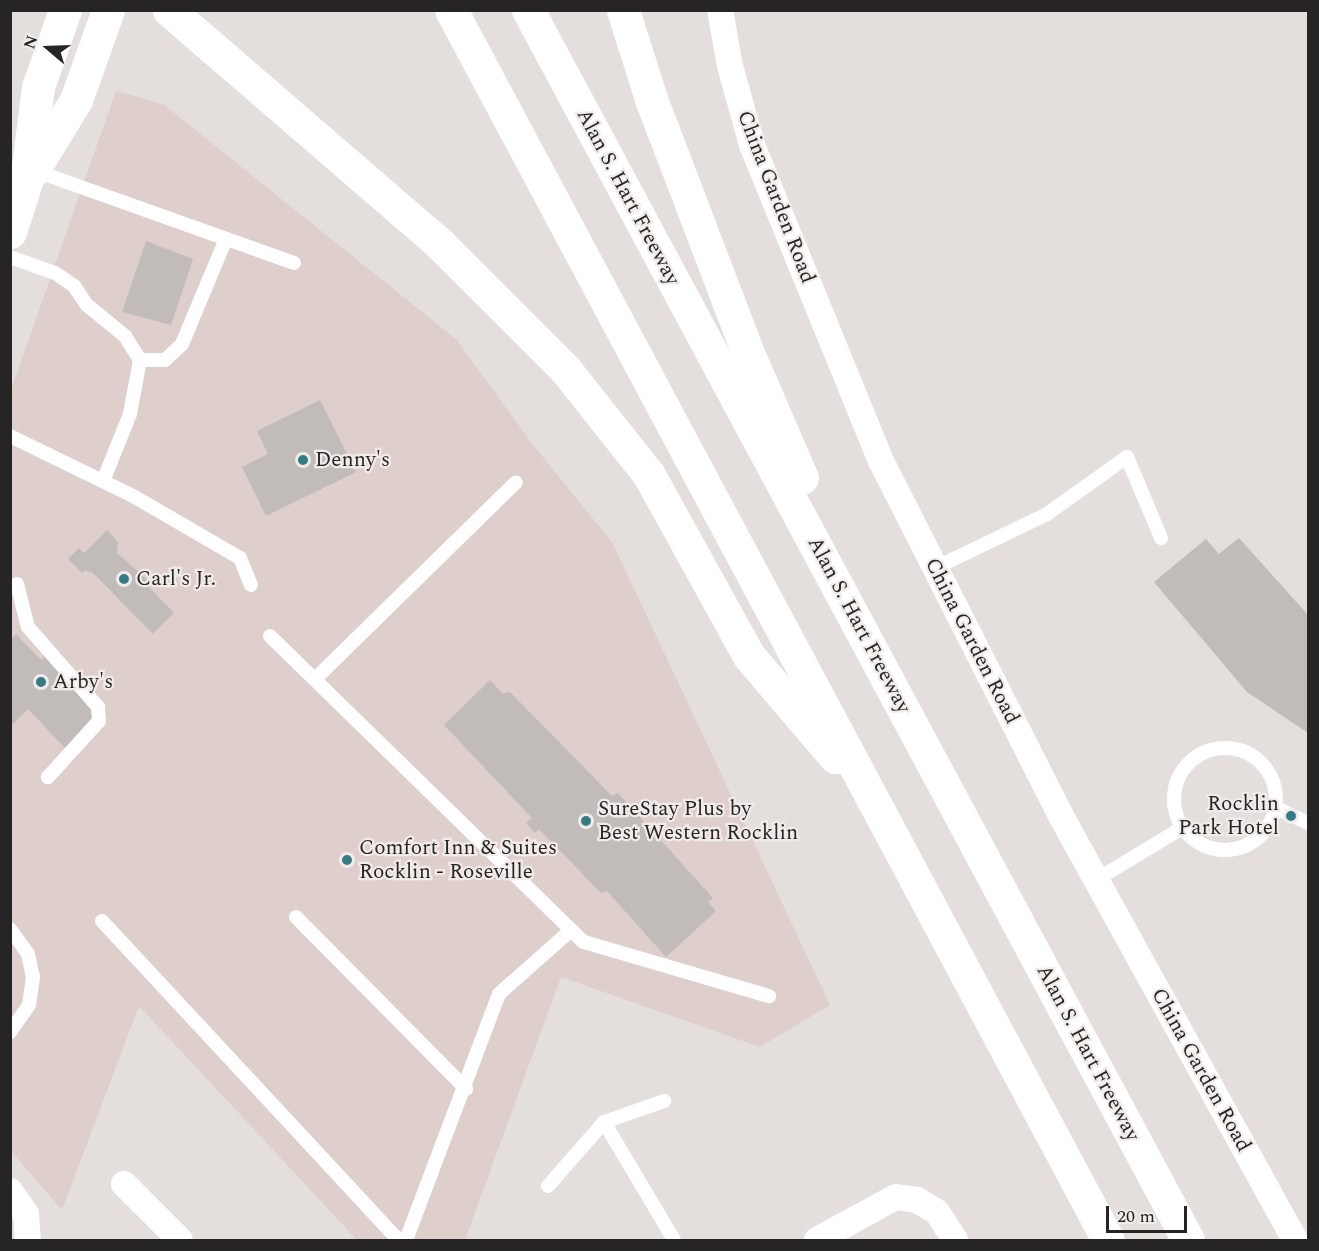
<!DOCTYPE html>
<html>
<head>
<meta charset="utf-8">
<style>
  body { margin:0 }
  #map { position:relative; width:1319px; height:1251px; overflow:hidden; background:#e4dedc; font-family:Spectral,serif }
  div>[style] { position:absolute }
  .built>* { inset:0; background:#decfcc }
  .building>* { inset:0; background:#c1bbba }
  .lane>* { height:14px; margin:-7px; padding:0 7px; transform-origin:7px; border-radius:7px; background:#fff }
  .lane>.ring { margin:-7px; padding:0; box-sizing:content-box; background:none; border:14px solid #fff; border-radius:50% }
  .street>* { height:26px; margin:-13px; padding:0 13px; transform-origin:13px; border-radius:13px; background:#fff }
  .secondary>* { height:33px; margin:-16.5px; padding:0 16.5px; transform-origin:16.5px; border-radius:16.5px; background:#fff }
  .highway>* { height:33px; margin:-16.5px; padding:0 16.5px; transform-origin:16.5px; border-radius:16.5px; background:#fff }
  .dots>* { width:16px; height:16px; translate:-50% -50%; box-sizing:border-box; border:3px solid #f1ebe9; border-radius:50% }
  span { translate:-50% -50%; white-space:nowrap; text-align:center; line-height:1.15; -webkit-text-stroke:4.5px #f1ebe9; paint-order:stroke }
  .street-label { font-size:21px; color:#262424 }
  .poi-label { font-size:21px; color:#262424 }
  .left { translate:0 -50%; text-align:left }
  .right { translate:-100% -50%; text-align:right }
  .frame { position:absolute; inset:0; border:12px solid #262424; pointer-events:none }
  .north { position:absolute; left:18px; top:18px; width:60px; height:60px; -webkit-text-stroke:4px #f1ebe9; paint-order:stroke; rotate:289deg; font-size:16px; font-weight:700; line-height:24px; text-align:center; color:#262424 }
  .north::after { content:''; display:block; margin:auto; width:21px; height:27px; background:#262424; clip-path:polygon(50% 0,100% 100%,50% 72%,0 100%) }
  .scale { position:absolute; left:1106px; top:1206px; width:81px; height:27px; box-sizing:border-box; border:3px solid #262424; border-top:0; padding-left:8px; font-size:18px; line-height:21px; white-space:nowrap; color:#262424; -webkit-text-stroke:4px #f1ebe9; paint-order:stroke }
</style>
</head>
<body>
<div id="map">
  <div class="built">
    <div style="clip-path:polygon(116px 91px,163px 104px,456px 339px,533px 445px,612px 542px,830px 1005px,760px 1047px,561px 977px,465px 1240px,357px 1240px,139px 1006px,62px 1210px,11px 1151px,11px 390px)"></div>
  </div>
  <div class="building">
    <div style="clip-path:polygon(146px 241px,193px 259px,171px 325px,122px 312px)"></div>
    <div style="clip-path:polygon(320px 400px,356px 472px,266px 516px,242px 467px,268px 454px,257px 431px)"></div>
    <div style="clip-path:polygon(107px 530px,118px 542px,117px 553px,152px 584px,149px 587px,174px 613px,153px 634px,93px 573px,85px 570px,82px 573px,68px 559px,79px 548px,84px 553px)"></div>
    <div style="clip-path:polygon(1239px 538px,1308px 615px,1308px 733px,1247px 692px,1154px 582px,1206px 539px,1219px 554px)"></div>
    <div style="clip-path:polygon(16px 634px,41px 660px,46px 655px,97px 712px,65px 748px,28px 709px,13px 724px,10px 722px,10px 640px)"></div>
    <div style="clip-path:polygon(490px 680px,503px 694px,510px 692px,612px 796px,618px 793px,713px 898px,708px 902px,716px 911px,666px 957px,607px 891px,601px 893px,539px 829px,535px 833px,526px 823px,532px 818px,444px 725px)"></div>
  </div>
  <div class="lane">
    <div style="left:33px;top:170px;width:277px;rotate:19.6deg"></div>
    <div style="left:10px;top:257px;width:48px;rotate:19.6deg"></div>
    <div style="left:55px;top:273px;width:23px;rotate:34deg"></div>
    <div style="left:74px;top:286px;width:23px;rotate:56deg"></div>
    <div style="left:87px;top:305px;width:49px;rotate:39.2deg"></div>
    <div style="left:125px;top:336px;width:28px;rotate:58deg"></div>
    <div style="left:140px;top:360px;width:55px;rotate:100.5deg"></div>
    <div style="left:130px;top:414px;width:72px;rotate:111.9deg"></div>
    <div style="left:140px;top:360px;width:25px"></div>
    <div style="left:165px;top:360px;width:23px;rotate:-43deg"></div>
    <div style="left:182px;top:344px;width:114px;rotate:-67.3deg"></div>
    <div style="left:10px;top:436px;width:137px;rotate:26deg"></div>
    <div style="left:133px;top:496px;width:124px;rotate:30.1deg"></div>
    <div style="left:240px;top:558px;width:29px;rotate:68deg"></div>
    <div style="left:935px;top:568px;width:124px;rotate:-25.7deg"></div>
    <div style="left:1047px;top:514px;width:98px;rotate:-35.5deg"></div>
    <div style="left:1127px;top:457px;width:88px;rotate:67.2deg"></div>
    <div style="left:17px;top:584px;width:44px;rotate:75.7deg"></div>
    <div style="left:28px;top:627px;width:106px;rotate:48.8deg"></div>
    <div style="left:98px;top:707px;width:14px;rotate:86deg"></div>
    <div style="left:99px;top:721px;width:76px;rotate:132.3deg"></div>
    <div style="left:270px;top:636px;width:438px;rotate:44.3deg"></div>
    <div style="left:584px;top:942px;width:193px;rotate:16.3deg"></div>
    <div style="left:315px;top:679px;width:281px;rotate:-44.4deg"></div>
    <div class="ring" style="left:1174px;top:748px;width:88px;height:88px"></div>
    <div style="left:1276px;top:808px;width:35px;rotate:25deg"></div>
    <div style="left:1096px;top:880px;width:100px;rotate:-31.2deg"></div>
    <div style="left:296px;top:917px;width:242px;rotate:45.3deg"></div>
    <div style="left:102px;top:921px;width:435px;rotate:47.1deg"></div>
    <div style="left:10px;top:929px;width:31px;rotate:54deg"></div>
    <div style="left:28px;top:954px;width:24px;rotate:78deg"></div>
    <div style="left:33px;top:977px;width:28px;rotate:98deg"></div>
    <div style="left:29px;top:1005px;width:33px;rotate:125deg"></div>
    <div style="left:604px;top:1122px;width:137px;rotate:59.3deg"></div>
    <div style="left:548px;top:1186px;width:85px;rotate:-48.8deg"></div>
    <div style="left:604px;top:1122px;width:64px;rotate:-19.3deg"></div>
    <div style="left:406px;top:1240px;width:263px;rotate:-69.3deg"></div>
    <div style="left:499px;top:994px;width:96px;rotate:-41.6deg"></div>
  </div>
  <div class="street">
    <div style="left:720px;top:10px;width:57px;rotate:79.9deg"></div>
    <div style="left:730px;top:66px;width:82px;rotate:74.4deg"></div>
    <div style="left:752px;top:145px;width:341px;rotate:67.8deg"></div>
    <div style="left:881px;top:461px;width:398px;rotate:63.1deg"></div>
    <div style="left:1061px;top:816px;width:484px;rotate:61.1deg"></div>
    <div style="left:124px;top:1184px;width:79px;rotate:45deg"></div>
    <div style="left:10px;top:1191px;width:28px;rotate:55deg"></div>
    <div style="left:26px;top:1214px;width:26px;rotate:86deg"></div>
    <div style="left:817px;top:1240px;width:90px;rotate:-28.6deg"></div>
    <div style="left:896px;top:1197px;width:21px;rotate:8deg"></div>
    <div style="left:917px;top:1200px;width:23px;rotate:31deg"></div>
    <div style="left:937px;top:1212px;width:33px;rotate:57deg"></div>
  </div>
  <div class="secondary">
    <div style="left:32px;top:172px;width:84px;rotate:-58.6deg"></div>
    <div style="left:76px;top:100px;width:96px;rotate:-70.4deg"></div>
    <div style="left:10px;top:232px;width:52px;rotate:-72.3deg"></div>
    <div style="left:26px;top:182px;width:96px;rotate:-82.8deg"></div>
    <div style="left:38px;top:87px;width:82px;rotate:-70.7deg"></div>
  </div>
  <div class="highway">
    <div style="left:169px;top:10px;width:358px;rotate:40.8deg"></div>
    <div style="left:440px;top:244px;width:177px;rotate:45deg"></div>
    <div style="left:565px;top:369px;width:135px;rotate:51.6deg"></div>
    <div style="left:649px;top:475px;width:207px;rotate:61.1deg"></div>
    <div style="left:749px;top:656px;width:133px;rotate:49.6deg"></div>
    <div style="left:451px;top:10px;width:1394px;rotate:61.89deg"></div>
    <div style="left:528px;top:10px;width:1396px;rotate:61.78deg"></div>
    <div style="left:623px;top:10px;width:93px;rotate:72.5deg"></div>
    <div style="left:651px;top:99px;width:272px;rotate:69.1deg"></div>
    <div style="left:748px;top:353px;width:136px;rotate:66.6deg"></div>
  </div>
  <div class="dots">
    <div style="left:303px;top:460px;background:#347c84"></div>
    <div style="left:124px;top:579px;background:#347c84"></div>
    <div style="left:41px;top:682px;background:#347c84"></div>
    <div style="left:1291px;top:816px;background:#347c84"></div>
    <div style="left:586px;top:821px;background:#347c84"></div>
    <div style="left:347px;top:860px;background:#347c84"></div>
  </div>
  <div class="street-label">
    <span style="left:628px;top:197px;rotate:62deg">Alan S. Hart Freeway</span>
    <span style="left:776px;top:197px;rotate:69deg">China Garden Road</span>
    <span style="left:859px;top:625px;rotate:62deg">Alan S. Hart Freeway</span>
    <span style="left:972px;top:641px;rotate:63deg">China Garden Road</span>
    <span style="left:1088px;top:1053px;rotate:62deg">Alan S. Hart Freeway</span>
    <span style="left:1201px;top:1070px;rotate:61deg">China Garden Road</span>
  </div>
  <div class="poi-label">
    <span class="left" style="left:315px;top:460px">Denny's</span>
    <span class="left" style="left:136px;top:579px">Carl's Jr.</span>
    <span class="left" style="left:53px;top:682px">Arby's</span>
    <span class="right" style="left:1279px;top:816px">Rocklin<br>Park Hotel</span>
    <span class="left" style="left:598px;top:821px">SureStay Plus by<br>Best Western Rocklin</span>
    <span class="left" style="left:359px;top:860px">Comfort Inn &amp; Suites<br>Rocklin - Roseville</span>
  </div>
  <div class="frame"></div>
  <div class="north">N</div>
  <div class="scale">20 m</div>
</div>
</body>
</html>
